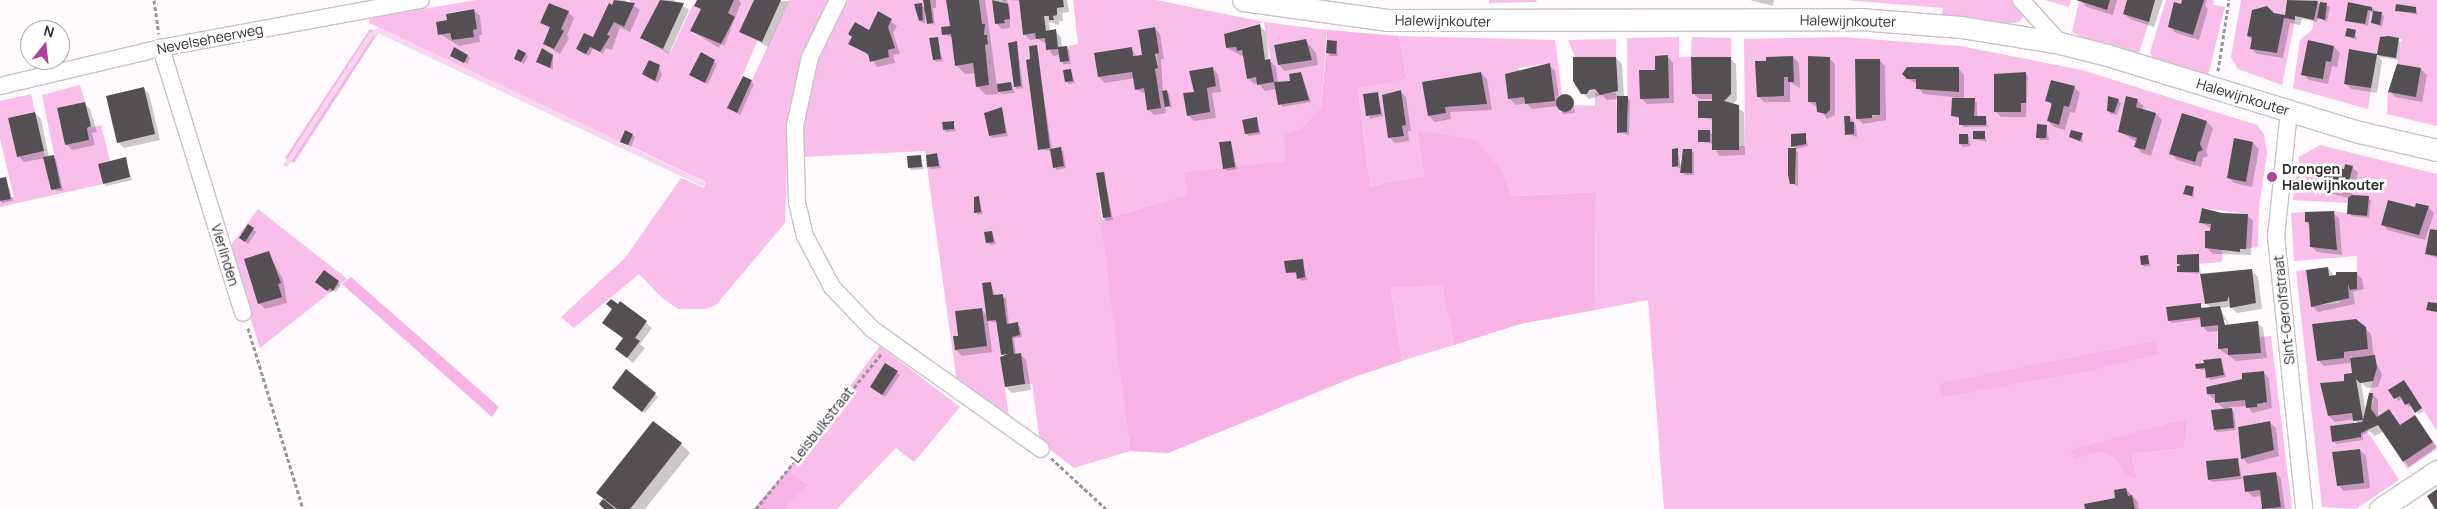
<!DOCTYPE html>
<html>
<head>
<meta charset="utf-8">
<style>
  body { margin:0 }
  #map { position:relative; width:2437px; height:509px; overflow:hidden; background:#fffafd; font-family:Manrope,sans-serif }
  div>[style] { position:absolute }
  .green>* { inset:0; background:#f9bfea }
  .forest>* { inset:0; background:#f7b3e5 }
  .shadow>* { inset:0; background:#0003 }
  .stream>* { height:5px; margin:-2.5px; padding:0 2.5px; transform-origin:2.5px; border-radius:2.5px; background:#f9d6ef }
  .building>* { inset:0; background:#534f52 }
  .round { border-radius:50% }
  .path>* { height:3px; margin-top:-1.5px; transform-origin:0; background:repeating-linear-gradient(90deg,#989597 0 4px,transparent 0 6.5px) }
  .roads { filter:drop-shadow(1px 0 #c8c3c6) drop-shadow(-1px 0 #c8c3c6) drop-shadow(0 1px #c8c3c6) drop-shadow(0 -1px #c8c3c6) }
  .minor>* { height:16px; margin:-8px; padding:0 8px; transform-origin:8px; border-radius:8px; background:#fff }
  .tertiary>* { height:21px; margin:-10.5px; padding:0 10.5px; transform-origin:10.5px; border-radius:10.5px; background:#fff }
  .dots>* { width:14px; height:14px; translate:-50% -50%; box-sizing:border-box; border:2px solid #fff; border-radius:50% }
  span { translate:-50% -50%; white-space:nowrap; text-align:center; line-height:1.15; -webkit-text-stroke:5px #fff; paint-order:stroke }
  .street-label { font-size:14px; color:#302e30 }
  .poi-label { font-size:14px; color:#302e30; font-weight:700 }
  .left { translate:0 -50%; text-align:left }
  .north { position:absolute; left:20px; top:20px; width:50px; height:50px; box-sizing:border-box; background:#fff; border:1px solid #acabac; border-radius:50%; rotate:16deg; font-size:14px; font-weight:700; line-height:20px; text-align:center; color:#302e30 }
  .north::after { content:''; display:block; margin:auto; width:18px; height:22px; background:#b1409b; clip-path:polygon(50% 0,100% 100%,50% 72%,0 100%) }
</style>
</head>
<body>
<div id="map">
  <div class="green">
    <div style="clip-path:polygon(evenodd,476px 0,614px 0,612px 5px,609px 4px,593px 37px,584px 33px,576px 49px,586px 54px,590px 47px,600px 52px,614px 22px,624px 27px,635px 4px,628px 0,660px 0,640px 38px,670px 53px,695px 0,694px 6px,701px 9px,691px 32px,721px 44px,735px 17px,728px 13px,734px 0,754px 0,739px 32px,758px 40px,728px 108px,737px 113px,789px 0,832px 0,788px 136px,785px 223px,716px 305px,706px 309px,678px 309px,661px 297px,639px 274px,574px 328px,561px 317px,625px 258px,681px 178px,704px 188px,706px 182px,628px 145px,633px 133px,625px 130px,620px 142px,369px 23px,369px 18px,476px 0,550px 3px,569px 11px,561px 29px,564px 31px,554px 49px,543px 44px,550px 27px,540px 23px,550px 3px,476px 0,474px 9px,477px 29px,473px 30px,474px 36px,452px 40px,450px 33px,439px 35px,437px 22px,447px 20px,447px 13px,474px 9px,476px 0,454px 48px,468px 55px,464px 62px,450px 56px,454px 48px,476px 0,701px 52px,715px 61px,705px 82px,689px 75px,701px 52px)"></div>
    <div style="clip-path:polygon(evenodd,846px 0,923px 0,931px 15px,930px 0,946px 0,950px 26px,942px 27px,942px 35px,951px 34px,955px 66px,973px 63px,976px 87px,989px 85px,985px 45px,988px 44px,987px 35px,984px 35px,985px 25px,982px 24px,979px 0,992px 0,995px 24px,1010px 19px,1008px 4px,1003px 4px,1002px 0,1019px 0,1023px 35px,1035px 33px,1036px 39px,1045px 38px,1046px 50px,1058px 49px,1060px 62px,1069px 61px,1067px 46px,1078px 44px,1073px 0,1156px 0,1264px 22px,1327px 30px,1321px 107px,1301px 129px,1286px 161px,1235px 167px,1231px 141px,1219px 142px,1223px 169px,1184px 172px,1188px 195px,1111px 217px,1096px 173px,1130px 451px,1074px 468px,1040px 442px,1032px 384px,1025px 384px,1021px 353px,1014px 354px,1012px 337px,1020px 335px,1018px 322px,1007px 324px,1003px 294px,993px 295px,982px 283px,987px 321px,996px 320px,1009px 417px,957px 383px,927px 167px,939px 166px,937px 153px,926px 155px,925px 151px,804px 157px,803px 123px,810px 83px,823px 44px,846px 0,922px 3px,923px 20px,919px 21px,915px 5px,922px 3px,846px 0,878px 11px,892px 19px,888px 27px,895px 48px,888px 50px,889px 57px,870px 62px,868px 54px,849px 44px,852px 37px,848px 34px,855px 22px,869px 30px,878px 11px,846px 0,1264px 22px,1274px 82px,1258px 85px,1256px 77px,1247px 79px,1242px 50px,1237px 51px,1236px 47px,1226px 48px,1224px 34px,1264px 22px,846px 0,1155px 27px,1158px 68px,1155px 69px,1147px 110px,1144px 88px,1135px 89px,1132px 72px,1098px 77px,1094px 53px,1142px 55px,1138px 30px,1155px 27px,846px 0,938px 38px,941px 59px,933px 60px,929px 39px,938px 38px,846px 0,1306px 39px,1312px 60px,1278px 65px,1274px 45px,1306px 39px,846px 0,1017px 42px,1021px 86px,1014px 87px,1008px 43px,1017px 42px,846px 0,1036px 45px,1050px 148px,1038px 150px,1026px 60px,1030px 59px,1029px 46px,1036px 45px,846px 0,1213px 67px,1216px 86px,1207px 88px,1210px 112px,1187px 116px,1183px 94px,1194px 92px,1189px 71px,1213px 67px,846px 0,1301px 72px,1309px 100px,1278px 105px,1274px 83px,1290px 81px,1289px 74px,1301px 72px,846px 0,1002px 107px,1006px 133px,989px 136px,984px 113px,1002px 107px,846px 0,953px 121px,954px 129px,943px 130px,942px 122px,953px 121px,846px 0,974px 197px,979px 197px,981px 212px,974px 212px,974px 197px,846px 0,982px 308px,986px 346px,955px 350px,953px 336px,958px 336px,955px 311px,982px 308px)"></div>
    <div style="clip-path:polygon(1489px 0,1536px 0,1537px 2px,1489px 3px)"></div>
    <div style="clip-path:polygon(1846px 0,2012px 0,2022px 10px,2023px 17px,2019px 22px,2005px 24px,1942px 15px,1943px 8px)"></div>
    <div style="clip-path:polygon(2045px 0,2071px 0,2069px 7px)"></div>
    <div style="clip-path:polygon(2110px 0,2127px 0,2123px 14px,2149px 22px,2138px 56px,2095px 44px,2072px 32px,2079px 1px,2107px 10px)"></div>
    <div style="clip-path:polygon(2166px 0,2214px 0,2213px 5px,2225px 7px,2208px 75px,2153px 59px,2150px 52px)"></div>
    <div style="clip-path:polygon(2241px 0,2287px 0,2285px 15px,2274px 13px,2267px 6px,2252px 10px,2247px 36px,2252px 37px,2250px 49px,2277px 53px,2284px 18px,2295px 20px,2282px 85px,2238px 69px,2231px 57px)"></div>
    <div style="clip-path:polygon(evenodd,2314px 0,2437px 0,2437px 126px,2387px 114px,2388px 92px,2416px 96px,2421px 69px,2397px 64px,2402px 39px,2380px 37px,2377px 54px,2349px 50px,2344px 83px,2371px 88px,2368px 109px,2293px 88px,2300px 40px,2312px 30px,2318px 1px,2314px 0,2320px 2px,2327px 4px,2324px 20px,2317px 18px,2320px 2px,2314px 0,2348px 2px,2372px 7px,2371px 11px,2368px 10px,2365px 24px,2345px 21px,2348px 2px,2314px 0,2396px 5px,2416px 7px,2416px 13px,2395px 11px,2396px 5px,2314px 0,2373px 11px,2382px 12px,2379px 25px,2371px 23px,2373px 11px,2314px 0,2308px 41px,2334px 46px,2331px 62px,2326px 61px,2323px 79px,2308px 41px)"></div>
    <div style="clip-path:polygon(evenodd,1399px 36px,1555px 40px,1562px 95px,1557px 96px,1559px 112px,1573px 110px,1573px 105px,1595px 106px,1595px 93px,1616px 93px,1618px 133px,1627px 132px,1628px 117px,1627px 38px,1679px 37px,1679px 57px,1691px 57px,1692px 37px,1731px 38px,1731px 57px,1692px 57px,1692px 93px,1712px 94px,1712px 101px,1698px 101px,1712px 118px,1712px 150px,1739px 150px,1739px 146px,1745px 146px,1744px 39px,1843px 37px,1960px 46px,2082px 70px,2257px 125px,2264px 134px,2267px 154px,2259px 206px,2258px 247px,2246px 249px,2247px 214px,2202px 208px,2199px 223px,2211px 224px,2210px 231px,2205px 231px,2205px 248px,2222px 249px,2222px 262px,2199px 264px,2177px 255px,2177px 272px,2199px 272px,2205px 304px,2166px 307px,2168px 320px,2200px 317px,2218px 325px,2217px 348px,2228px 348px,2229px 355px,2261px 353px,2259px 337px,2271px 336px,2292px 509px,2135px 509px,2132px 495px,2128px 496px,2126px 488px,2114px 490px,2115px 498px,2084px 504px,2085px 509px,1664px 509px,1648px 300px,1595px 310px,1596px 192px,1512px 196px,1503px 172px,1417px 131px,1424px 176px,1370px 186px,1358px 87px,1407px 79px,1399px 36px,1655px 56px,1668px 56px,1640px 98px,1655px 70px,1655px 56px,1399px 36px,1808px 57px,1830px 57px,1830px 109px,1826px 114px,1817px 112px,1816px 102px,1808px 102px,1808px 57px,1399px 36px,1880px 59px,1880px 115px,1857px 119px,1880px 59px,1399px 36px,1550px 63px,1555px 101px,1525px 104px,1524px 97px,1509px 99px,1505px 74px,1519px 72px,1519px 68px,1550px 63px,1399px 36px,1907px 67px,1959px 67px,1959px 92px,1916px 89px,1916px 79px,1907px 79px,1902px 74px,1907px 67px,1399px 36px,1481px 72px,1487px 104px,1445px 107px,1446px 113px,1428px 116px,1423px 82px,1481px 72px,1399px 36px,2051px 80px,2075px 86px,2069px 107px,2064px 106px,2059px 125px,2047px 121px,2052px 103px,2045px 100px,2051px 80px,1399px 36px,1401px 90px,1406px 125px,1402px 126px,1404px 135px,1389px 138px,1382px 96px,1401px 90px,1399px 36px,1377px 92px,1381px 114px,1366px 116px,1363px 94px,1377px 92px,1399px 36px,2108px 96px,2118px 99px,2114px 113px,2107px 111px,2108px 96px,1399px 36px,2126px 96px,2138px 99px,2136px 107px,2156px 113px,2145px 150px,2134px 147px,2137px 138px,2118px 132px,2126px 96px,1399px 36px,1952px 98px,1974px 98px,1974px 116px,1986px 116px,1986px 125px,1959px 125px,1959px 117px,1952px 116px,1952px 98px,1399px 36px,2182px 114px,2207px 121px,2200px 144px,2203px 150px,2198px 152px,2182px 114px,1399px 36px,1844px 116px,1850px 116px,1850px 122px,1854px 123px,1854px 134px,1845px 135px,1844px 116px,1399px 36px,1973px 131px,1985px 131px,1985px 139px,1973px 139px,1973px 131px,1399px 36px,1806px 133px,1796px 144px,1795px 184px,1790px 184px,1791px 134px,1806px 133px,1399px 36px,1959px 134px,1968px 134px,1968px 144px,1959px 144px,1959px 134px,1399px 36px,2234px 139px,2253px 142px,2246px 181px,2227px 178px,2234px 139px,1399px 36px,1692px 149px,1692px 173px,1680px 173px,1680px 159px,1692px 149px,1399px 36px,2221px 358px,2224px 375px,2206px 377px,2205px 368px,2196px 369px,2203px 360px,2221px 358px,1399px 36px,2264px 371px,2267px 402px,2257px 404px,2257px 407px,2246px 408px,2245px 400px,2216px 403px,2215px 394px,2207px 394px,2206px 387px,2242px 379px,2242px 373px,2264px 371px,1399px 36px,2231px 408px,2234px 428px,2214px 430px,2211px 410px,2231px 408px,1399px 36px,2177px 421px,2187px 421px,2184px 448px,2132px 454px,2137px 478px,2126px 475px,2114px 458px,2100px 452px,2072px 451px,2177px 421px,1399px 36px,2270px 421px,2273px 450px,2241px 458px,2238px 427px,2270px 421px,1399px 36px,2238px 458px,2240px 476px,2208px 480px,2207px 461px,2238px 458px,1399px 36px,2276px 472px,2262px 508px,2260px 490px,2245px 492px,2276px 472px)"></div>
    <div style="clip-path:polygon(1616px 39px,1616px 57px,1575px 57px,1568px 40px)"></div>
    <div style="clip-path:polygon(80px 85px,85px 102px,57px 109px,65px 145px,89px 140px,87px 128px,101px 125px,110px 161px,98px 164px,103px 184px,0 207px,0 201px,14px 197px,0 139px,0 101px,31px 94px,35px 112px,8px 118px,17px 157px,44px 151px,50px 190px,61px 188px,42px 95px)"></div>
    <div style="clip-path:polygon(evenodd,2320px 145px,2437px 174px,2437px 230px,2430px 229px,2425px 254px,2437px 256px,2437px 303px,2428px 302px,2426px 310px,2437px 312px,2437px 431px,2404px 380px,2389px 390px,2394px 399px,2400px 396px,2405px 405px,2409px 403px,2415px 415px,2400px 425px,2389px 409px,2377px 417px,2371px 409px,2374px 400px,2369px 393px,2377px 368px,2375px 355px,2350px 358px,2352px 373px,2344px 374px,2344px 381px,2320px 383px,2328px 416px,2352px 413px,2354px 423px,2330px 426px,2332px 442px,2361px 437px,2361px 433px,2366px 429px,2399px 480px,2356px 509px,2322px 507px,2296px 271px,2306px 270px,2311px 306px,2339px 303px,2339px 299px,2349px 298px,2348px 284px,2351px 290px,2357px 288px,2357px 256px,2294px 261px,2291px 213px,2305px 212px,2305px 222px,2309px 222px,2310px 247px,2329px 247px,2329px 250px,2337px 249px,2334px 211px,2367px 216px,2352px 198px,2348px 198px,2347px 203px,2293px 200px,2299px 157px,2320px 145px,2319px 163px,2344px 169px,2345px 164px,2353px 166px,2346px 193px,2314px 185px,2319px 163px,2320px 145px,2388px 200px,2415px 207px,2417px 203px,2429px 206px,2419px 234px,2381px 224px,2388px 200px,2320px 145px,2356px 319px,2366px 327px,2368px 349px,2344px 352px,2344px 358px,2317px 361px,2312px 324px,2356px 319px,2320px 145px,2360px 449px,2364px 483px,2337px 486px,2332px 452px,2360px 449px)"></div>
    <div style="clip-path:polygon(258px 209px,347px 279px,260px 348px,228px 249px)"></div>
    <div style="clip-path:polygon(1442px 284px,1454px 345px,1402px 361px,1391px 288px)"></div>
    <div style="clip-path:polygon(880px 346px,960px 407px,914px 462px,896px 448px,837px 509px,784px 509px,809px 485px,787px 470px)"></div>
    <div style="clip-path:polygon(2433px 442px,2437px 449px,2407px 469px,2403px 462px)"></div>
  </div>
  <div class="forest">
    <div style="clip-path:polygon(370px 29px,378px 33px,294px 163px,285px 158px)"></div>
    <div style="clip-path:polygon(1327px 30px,1399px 36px,1407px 79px,1358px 88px,1370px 186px,1424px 176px,1417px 131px,1476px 140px,1503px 172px,1512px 196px,1596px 192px,1595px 310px,1520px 324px,1454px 345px,1442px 285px,1391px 288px,1402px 361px,1357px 376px,1168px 453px,1130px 451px,1101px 220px,1187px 195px,1184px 172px,1286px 161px,1284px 134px,1301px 129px,1321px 107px,1326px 53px,1336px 54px,1327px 40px)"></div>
    <div style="clip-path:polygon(351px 277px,499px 407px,492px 417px,342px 284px)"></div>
    <div style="clip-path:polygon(2155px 341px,2159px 354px,2088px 371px,1942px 397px,1939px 384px)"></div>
    <div style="clip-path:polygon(2177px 421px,2187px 421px,2184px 448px,2132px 454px,2137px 479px,2126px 475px,2114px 458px,2100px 452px,2074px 459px,2071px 450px)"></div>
    <div style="clip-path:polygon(787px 470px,809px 485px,784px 509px,753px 509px)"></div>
  </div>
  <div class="shadow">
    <div style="clip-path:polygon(615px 0,625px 0,640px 10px,630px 32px,620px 27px,612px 50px,606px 48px,603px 54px,593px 48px,589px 56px,580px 52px,577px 49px,593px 40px)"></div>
    <div style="clip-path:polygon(661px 0,674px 0,689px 10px,669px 54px,641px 38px)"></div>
    <div style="clip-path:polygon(698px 0,739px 0,741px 3px,724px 46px,721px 44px,719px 48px,692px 31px,702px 10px,696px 5px)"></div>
    <div style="clip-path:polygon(755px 0,789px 1px,768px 47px,741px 31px)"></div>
    <div style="clip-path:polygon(924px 0,936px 0,936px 8px,933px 8px,935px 25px,928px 23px)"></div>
    <div style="clip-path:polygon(948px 0,989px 0,985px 0,997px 86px,1011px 84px,1015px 93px,1002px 94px,997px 90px,998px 94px,986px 95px,977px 86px,975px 73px,965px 74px,956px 65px,952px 37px,944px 35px,951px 29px)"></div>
    <div style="clip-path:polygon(993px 0,1007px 0,1010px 8px,1010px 28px,1002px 29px,996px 23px)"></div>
    <div style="clip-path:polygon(1009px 0,1067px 0,1069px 12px,1062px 13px,1063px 21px,1059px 21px,1059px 25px,1049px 22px,1050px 31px,1055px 31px,1061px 37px,1062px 47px,1069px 50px,1071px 64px,1063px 64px,1060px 55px,1053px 56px,1047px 44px,1038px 39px,1030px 40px,1024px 34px,1020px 1px)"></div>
    <div style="clip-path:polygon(1750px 0,1774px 0,1773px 6px)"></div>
    <div style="clip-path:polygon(2117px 0,2113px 15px,2087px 7px,2081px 1px)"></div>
    <div style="clip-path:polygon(2129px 0,2163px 0,2154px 27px,2130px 19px,2124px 14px)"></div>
    <div style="clip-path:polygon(2184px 0,2207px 0,2205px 6px,2208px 9px,2199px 40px,2176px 33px,2170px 27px)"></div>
    <div style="clip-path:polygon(2289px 0,2316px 0,2321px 6px,2327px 5px,2330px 7px,2327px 22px,2318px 17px,2317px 22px,2302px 19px,2300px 25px,2290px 23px,2283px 58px,2257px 54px,2251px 48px,2253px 41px,2248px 36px,2273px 14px,2286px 16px)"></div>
    <div style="clip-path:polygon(922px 5px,925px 8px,925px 23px,922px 23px,920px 20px)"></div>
    <div style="clip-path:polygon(2372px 8px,2384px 16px,2382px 27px,2372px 23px,2374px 13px,2370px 12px,2368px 26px,2346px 20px)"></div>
    <div style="clip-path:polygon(2416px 8px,2418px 15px,2396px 10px)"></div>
    <div style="clip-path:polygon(474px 10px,480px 16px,482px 35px,479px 35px,480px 42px,459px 46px,440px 34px,449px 21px)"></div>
    <div style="clip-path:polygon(568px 12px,574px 18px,567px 35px,569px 38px,560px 54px,544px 44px,551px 30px,542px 23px)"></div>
    <div style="clip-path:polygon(878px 13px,897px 26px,893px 33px,900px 54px,893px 55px,895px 63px,877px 67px,870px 56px,850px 43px,869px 32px)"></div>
    <div style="clip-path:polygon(1260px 26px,1266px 32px,1269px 60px,1276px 67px,1278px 83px,1291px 82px,1301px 73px,1311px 102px,1282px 107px,1276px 89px,1265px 91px,1258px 83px,1254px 84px,1248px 78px,1244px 57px,1227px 48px)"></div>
    <div style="clip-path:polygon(1155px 28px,1160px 34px,1164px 59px,1161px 59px,1163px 92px,1169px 94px,1172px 108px,1165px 105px,1166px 113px,1154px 115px,1148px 109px,1146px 94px,1136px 89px,1135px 78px,1105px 83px,1099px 77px,1131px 49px,1138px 57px,1143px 56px)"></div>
    <div style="clip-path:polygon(2355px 31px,2357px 40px,2347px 36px)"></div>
    <div style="clip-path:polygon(937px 38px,943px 61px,936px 62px,934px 60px)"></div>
    <div style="clip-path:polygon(2381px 38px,2401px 42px,2398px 60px,2379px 57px,2382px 61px,2377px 93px,2351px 89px,2345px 83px,2378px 56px)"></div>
    <div style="clip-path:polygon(1306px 41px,1316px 53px,1318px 65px,1285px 71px,1279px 65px,1276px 46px)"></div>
    <div style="clip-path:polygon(1336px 42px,1338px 56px,1330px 56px,1328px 53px)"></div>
    <div style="clip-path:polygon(1017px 43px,1023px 88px,1017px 89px,1015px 86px)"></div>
    <div style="clip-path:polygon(1036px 46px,1052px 150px,1063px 151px,1066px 168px,1056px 170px,1051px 151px,1039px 149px,1032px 60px)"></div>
    <div style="clip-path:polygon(2334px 47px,2340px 53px,2337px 67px,2332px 66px,2328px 84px,2309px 80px,2303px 74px)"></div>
    <div style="clip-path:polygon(543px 50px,553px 56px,553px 70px,538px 61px)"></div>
    <div style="clip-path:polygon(701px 53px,717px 64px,708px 84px,691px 75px)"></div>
    <div style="clip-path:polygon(525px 54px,528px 56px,524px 64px,515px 59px)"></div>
    <div style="clip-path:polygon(451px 55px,468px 56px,470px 58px,467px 64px)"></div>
    <div style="clip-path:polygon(1668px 57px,1673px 63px,1674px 103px,1647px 104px,1641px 98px)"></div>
    <div style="clip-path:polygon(1793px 57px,1799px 63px,1800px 88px,1790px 82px,1790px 102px,1764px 102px,1758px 96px,1768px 62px)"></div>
    <div style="clip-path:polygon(1574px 58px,1616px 58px,1622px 64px,1624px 97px,1630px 100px,1629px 135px,1619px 132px,1618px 99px,1607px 100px,1602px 95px,1589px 99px,1575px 86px)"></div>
    <div style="clip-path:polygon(1730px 58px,1736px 64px,1737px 100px,1732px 104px,1744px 112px,1745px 155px,1719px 156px,1713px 144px,1699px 141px,1709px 131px,1713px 135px,1713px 120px,1700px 117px,1713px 104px,1713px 99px,1699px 99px,1693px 93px)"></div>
    <div style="clip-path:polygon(1829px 58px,1835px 64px,1835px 115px,1827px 119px,1819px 108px,1809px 102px)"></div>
    <div style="clip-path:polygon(1879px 60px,1885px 66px,1886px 120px,1863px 124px,1857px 118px)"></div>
    <div style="clip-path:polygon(1549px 65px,1555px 71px,1559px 97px,1571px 95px,1575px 113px,1563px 114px,1559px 106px,1532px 109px,1526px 103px,1516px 105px,1510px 99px)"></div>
    <div style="clip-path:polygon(2398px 65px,2421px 69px,2427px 75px,2422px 102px,2395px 97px,2390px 91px)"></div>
    <div style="clip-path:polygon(659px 66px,662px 75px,658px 83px,643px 74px)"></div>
    <div style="clip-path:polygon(1212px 68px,1218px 74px,1221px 92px,1212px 93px,1216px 118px,1194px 121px,1188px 115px,1195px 93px)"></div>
    <div style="clip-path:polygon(1959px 69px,1964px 75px,1964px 99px,1977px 102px,1977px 117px,1986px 117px,1988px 127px,1963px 127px,1960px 119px,1953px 116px,1953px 97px,1923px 94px,1917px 84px,1905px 77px)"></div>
    <div style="clip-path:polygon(1071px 71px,1075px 83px,1069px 84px,1066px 81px)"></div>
    <div style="clip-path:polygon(1481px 73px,1487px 79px,1492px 110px,1450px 112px,1451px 119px,1435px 122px,1429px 116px,1424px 83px)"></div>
    <div style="clip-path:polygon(2025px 73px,2028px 76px,2026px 117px,2001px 117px,1995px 111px)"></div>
    <div style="clip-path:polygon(743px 77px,754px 84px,740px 115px,729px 108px)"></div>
    <div style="clip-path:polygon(2074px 87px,2080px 93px,2075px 113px,2070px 112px,2065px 130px,2054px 127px,2048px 121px,2052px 106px,2047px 100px)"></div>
    <div style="clip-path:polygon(143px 88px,149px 94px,160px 140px,124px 148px,118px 142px)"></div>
    <div style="clip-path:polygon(1400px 91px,1406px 97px,1411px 131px,1408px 131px,1409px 141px,1395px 143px,1390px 138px)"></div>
    <div style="clip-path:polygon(1377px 93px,1383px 116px,1370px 119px,1364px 95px)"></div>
    <div style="clip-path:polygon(2127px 97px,2138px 101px,2144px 106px,2142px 110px,2156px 114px,2162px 120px,2151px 156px,2142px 153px,2136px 147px,2137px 142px,2120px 132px)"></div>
    <div style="clip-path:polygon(2118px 100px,2121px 103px,2117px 115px,2111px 114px,2108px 111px)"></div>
    <div style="clip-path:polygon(84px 103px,90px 109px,97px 132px,92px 133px,95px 145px,72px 150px,66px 144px)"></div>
    <div style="clip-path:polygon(1002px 109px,1008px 136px,992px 138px,990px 135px)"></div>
    <div style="clip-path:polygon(35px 113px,41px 119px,49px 157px,56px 159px,63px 191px,52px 190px,45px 158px,24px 162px,18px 156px)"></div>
    <div style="clip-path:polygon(2183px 115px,2207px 122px,2213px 128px,2206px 151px,2208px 156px,2203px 158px,2201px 167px,2177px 160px,2171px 154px)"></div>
    <div style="clip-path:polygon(1850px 117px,1856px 126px,1857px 137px,1846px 134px)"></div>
    <div style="clip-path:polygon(1256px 119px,1261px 134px,1249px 136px,1246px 133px)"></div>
    <div style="clip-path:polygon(953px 122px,956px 131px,946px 132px,944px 129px)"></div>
    <div style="clip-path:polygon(2046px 126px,2049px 140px,2040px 140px,2038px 138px)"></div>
    <div style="clip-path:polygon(1984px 132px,1987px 142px,1974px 139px)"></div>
    <div style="clip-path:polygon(2082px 134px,2083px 143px,2070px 137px)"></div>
    <div style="clip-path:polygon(632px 135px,635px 137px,631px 147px,621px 142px)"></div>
    <div style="clip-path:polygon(1805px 135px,1808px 146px,1795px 149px,1792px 146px)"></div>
    <div style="clip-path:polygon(1968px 135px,1971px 146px,1963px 147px,1960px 144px)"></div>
    <div style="clip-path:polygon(1231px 142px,1237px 169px,1227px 171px,1224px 168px)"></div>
    <div style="clip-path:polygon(2253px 143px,2259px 149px,2252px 187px,2234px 183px,2228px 177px)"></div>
    <div style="clip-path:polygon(1677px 150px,1681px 166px,1692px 151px,1694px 153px,1694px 175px,1684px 175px,1682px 169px,1673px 166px)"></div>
    <div style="clip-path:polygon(1795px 150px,1798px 152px,1798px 186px,1791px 183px)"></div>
    <div style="clip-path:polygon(937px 154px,941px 168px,931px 169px,928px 166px)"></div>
    <div style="clip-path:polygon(920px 156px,924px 169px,912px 170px,909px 168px)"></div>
    <div style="clip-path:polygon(126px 161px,132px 180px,106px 186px,104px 183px)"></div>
    <div style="clip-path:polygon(2352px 167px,2358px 173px,2352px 196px,2371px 200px,2369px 218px,2351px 216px,2349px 198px,2321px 191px,2315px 185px)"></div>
    <div style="clip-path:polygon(1104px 174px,1113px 220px,1106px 221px,1104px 218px)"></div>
    <div style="clip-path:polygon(6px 178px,13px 201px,1px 203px,0 179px)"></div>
    <div style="clip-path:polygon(2193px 188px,2194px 198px,2185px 193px)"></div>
    <div style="clip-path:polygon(979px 198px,983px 214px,978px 215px,976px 212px)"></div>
    <div style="clip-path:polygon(2428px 207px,2434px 213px,2425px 240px,2388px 230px,2382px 224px,2416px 209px)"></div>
    <div style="clip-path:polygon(2333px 213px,2339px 218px,2342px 255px,2317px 252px,2311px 246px,2310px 226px,2306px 222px)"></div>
    <div style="clip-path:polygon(2221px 214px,2247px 215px,2253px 221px,2251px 255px,2213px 254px,2207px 248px,2212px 229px,2200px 222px)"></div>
    <div style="clip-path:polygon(249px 226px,256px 232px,248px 244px,243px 240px)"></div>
    <div style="clip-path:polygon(992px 232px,996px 244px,990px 245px,987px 242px)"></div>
    <div style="clip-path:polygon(2437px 232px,2437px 258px,2426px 254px)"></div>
    <div style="clip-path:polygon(268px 253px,283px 279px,287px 303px,265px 309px,259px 303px)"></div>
    <div style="clip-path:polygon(2198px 255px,2201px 274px,2178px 272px,2181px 267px,2179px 264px)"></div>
    <div style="clip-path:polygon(2147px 256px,2151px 266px,2144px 267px,2142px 264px)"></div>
    <div style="clip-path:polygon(1302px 260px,1307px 280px,1301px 281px,1298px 274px,1287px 272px)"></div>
    <div style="clip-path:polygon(2328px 268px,2334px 276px,2356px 273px,2362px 279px,2364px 289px,2353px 292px,2355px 304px,2318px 312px,2312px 306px)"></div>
    <div style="clip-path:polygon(evenodd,2252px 271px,2258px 277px,2262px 309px,2237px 313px,2231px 307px,2220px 308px,2230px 326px,2257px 323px,2263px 328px,2267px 358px,2236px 361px,2219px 349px,2219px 331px,2208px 332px,2202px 326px,2202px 319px,2172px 323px,2169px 320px,2200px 304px,2203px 309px,2211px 308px,2206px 303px,2252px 271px,2223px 320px,2226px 320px,2227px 331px,2223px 320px)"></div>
    <div style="clip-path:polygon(324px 272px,341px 285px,336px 292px,333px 290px,331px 293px,319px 285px)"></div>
    <div style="clip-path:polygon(991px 284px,995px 296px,1006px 298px,1009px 325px,1020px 326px,1022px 337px,1014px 338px,1016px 355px,1020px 354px,1026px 360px,1031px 390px,1012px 393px,1006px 387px,1002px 358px,1005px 357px,998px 323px,988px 321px,992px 352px,962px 356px,956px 350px,960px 337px,981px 309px,987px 315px)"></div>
    <div style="clip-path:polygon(621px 303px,652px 328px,640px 344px,645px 348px,633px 363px,616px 349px,624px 339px,604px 323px)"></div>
    <div style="clip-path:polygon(2365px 328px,2371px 334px,2374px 357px,2382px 375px,2378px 387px,2367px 388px,2361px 382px,2366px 412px,2372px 394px,2378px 400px,2378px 418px,2389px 411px,2401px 426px,2415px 417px,2437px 447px,2409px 467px,2384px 431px,2375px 436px,2369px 431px,2363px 435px,2363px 440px,2336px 444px,2333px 441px,2358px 424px,2354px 419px,2335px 422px,2329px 416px,2346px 382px,2356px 373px,2351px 355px,2350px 363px,2324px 366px,2318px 360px)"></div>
    <div style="clip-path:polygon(2221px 359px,2226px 377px,2210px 380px,2206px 370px,2197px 369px)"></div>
    <div style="clip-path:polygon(627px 371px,658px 397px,645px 413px,616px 391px)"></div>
    <div style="clip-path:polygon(897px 372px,900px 375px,885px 397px,871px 387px)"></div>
    <div style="clip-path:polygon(2263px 372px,2269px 378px,2272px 408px,2253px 413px,2247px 406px,2229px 407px,2234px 412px,2236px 430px,2217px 432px,2215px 429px,2225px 410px,2208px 394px)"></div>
    <div style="clip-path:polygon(2407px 384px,2424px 411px,2419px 414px,2412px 405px,2409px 407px,2402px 399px,2398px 401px,2390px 390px)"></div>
    <div style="clip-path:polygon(2270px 422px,2276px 428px,2279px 456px,2248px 464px,2242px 458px)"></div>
    <div style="clip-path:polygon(681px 444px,690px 453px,645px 509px,606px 509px,600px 504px)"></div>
    <div style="clip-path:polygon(2360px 450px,2366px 456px,2370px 488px,2344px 491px,2338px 485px)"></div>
    <div style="clip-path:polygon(2238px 459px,2242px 479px,2212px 482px,2209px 479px)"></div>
    <div style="clip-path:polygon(2276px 473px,2281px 479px,2285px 509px,2264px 509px,2262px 496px,2253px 497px,2247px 491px)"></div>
    <div style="clip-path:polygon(2126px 489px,2138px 502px,2139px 509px,2086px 509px,2117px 499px)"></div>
  </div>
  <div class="stream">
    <div style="left:286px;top:164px;width:154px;rotate:-56.9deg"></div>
    <div style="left:370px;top:35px;width:9px;rotate:-32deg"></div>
    <div style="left:378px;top:30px;width:358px;rotate:25.3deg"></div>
  </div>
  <div class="building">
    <div style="clip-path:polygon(614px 0,635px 3px,624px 27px,614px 22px,607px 35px,610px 36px,600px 52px,590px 47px,586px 54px,576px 49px,584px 33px,593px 37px,609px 3px,612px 5px)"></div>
    <div style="clip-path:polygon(660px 0,684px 3px,663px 49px,640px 38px)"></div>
    <div style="clip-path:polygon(697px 0,734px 0,728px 13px,735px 17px,721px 44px,690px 31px,701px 9px,694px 6px)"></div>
    <div style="clip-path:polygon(754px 0,781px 0,762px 42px,739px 32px)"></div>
    <div style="clip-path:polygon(923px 0,930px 0,933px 23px,927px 24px)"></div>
    <div style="clip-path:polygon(946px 0,979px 0,982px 24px,985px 24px,984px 35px,987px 35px,988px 44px,985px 45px,989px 85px,976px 87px,973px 63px,955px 66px,951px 34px,942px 35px,941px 27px,950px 26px)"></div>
    <div style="clip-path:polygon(992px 0,1008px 4px,1010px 19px,1004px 20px,1005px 23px,995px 24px)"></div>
    <div style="clip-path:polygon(1019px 0,1063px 0,1064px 7px,1057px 8px,1057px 15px,1053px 16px,1054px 20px,1049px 20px,1049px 16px,1044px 16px,1046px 31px,1056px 29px,1058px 47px,1067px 46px,1069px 61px,1060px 62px,1058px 49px,1046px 50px,1045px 38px,1036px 39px,1035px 33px,1023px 35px)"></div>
    <div style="clip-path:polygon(2076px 0,2110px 0,2107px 10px)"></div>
    <div style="clip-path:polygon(2127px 0,2155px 0,2149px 22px,2123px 14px)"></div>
    <div style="clip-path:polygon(2182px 0,2204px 0,2193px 35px,2168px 27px,2174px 2px,2181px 4px)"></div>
    <div style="clip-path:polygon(2287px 0,2318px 1px,2314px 20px,2295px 16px,2295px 20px,2284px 18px,2277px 53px,2250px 49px,2252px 37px,2247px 36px,2252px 10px,2267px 6px,2274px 13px,2285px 15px)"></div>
    <div style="clip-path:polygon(2320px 2px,2327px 3px,2325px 20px,2317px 18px)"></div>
    <div style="clip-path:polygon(2348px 2px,2372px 7px,2372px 11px,2368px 10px,2365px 24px,2345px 21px)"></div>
    <div style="clip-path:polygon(549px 3px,569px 11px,561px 29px,564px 31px,554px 49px,543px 44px,550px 27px,540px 23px)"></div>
    <div style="clip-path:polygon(922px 3px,923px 20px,919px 21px,914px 4px)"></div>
    <div style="clip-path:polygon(2396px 4px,2416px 7px,2416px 13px,2395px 11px)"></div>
    <div style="clip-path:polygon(474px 9px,477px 29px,473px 30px,474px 37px,452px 40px,450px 33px,438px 35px,436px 22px,447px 20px,446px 14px)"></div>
    <div style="clip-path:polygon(878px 11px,892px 19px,888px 27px,895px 48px,888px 50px,889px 57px,870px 62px,868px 54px,848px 44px,852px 37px,848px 34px,855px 22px,869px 30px)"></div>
    <div style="clip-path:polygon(2373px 11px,2382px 12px,2380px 25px,2371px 23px)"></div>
    <div style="clip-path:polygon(1260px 24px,1265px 60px,1270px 59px,1274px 82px,1257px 85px,1256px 77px,1247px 79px,1242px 50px,1237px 51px,1236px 47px,1226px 48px,1224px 34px)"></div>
    <div style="clip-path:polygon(1155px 27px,1159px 53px,1155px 54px,1158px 68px,1155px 69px,1161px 108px,1147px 110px,1144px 88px,1135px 90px,1132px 72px,1098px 77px,1094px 53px,1132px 47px,1133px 56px,1142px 55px,1138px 30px)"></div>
    <div style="clip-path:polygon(2347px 28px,2356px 30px,2354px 38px,2345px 36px)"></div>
    <div style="clip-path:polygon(2389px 36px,2399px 38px,2396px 58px,2377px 55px,2371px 88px,2344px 84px,2349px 49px,2377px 54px,2380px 37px)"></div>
    <div style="clip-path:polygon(938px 37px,941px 59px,933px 60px,929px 38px)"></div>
    <div style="clip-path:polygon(1306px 39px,1312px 60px,1278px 65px,1274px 45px)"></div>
    <div style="clip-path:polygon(1327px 40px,1337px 41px,1336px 54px,1326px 53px)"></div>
    <div style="clip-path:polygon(2308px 40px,2334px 46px,2331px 62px,2326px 61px,2323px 79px,2301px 75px)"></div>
    <div style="clip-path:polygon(1017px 41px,1021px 86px,1014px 87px,1008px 43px)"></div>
    <div style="clip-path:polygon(1037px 45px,1050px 148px,1038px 150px,1026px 60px,1030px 59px,1029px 46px)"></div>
    <div style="clip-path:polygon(454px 47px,468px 55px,464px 63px,450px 56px)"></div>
    <div style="clip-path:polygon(542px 48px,553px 55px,550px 68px,536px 62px)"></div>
    <div style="clip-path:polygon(518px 49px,526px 53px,521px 62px,514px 59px)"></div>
    <div style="clip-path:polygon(701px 52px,715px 60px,705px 83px,689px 75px)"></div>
    <div style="clip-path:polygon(1668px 55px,1669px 98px,1640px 99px,1639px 70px,1655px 70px,1655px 56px)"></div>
    <div style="clip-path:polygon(1793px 56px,1794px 82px,1788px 82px,1788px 77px,1784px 77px,1784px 96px,1757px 97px,1755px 61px,1766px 61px,1766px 57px)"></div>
    <div style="clip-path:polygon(1808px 56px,1830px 57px,1830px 110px,1826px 114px,1817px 112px,1816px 102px,1808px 102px)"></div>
    <div style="clip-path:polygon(1573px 57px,1616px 57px,1618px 91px,1600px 95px,1595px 89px,1589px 90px,1587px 94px,1581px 94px,1573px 81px)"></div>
    <div style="clip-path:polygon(1691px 57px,1731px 57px,1731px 94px,1724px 101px,1739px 105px,1739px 150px,1712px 150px,1712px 118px,1698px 118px,1698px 101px,1712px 101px,1712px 94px,1692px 94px)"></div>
    <div style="clip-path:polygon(1855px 59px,1880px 59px,1880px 115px,1872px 115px,1872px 118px,1856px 119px)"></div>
    <div style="clip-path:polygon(649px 60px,660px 65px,655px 81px,642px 74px)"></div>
    <div style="clip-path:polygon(1550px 63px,1555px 101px,1525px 104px,1524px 97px,1508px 99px,1505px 74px)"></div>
    <div style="clip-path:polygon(2397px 64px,2421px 68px,2416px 97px,2388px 92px)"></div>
    <div style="clip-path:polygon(1213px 67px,1216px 86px,1207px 88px,1210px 112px,1187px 116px,1183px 93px,1194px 92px,1189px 71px)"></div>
    <div style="clip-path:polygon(1907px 67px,1959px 67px,1959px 92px,1916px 89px,1916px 79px,1907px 79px,1902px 74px)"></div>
    <div style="clip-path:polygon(1071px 69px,1073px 81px,1065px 82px,1063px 70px)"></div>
    <div style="clip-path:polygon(1301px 72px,1309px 100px,1278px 105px,1274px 82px,1290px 81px,1289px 74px)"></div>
    <div style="clip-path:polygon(1481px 72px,1487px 104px,1445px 107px,1446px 113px,1428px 116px,1422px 82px)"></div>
    <div style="clip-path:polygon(2026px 72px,2026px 103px,2021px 103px,2021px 112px,1994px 112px,1994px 74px)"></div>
    <div style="clip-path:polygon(743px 76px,752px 80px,737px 113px,727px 108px)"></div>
    <div style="clip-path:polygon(2051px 80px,2075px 86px,2069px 107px,2064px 106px,2059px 125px,2047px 121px,2052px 103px,2045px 101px)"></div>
    <div style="clip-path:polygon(1011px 82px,1012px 90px,998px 92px,997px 84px)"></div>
    <div style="clip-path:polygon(144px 87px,155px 134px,117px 143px,106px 96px)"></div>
    <div style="clip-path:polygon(1167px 90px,1170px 106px,1165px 107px,1162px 91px)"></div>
    <div style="clip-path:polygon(1401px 90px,1406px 125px,1402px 126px,1404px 136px,1388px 138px,1382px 95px)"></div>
    <div style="clip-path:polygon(1378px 92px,1381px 114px,1366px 116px,1363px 94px)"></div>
    <div class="round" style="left:1556px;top:94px;width:18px;height:18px"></div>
    <div style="clip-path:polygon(1617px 96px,1628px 96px,1627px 132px,1617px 133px)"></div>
    <div style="clip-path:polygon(2108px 96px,2119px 99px,2114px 113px,2107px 111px)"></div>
    <div style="clip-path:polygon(2126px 96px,2138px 99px,2136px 107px,2156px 113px,2145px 150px,2134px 147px,2137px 138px,2118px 132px)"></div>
    <div style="clip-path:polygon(1952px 98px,1975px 98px,1974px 116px,1986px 116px,1986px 125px,1959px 125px,1959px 117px,1951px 116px)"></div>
    <div style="clip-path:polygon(85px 102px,91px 126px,87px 128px,89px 140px,65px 145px,57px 108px)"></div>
    <div style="clip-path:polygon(1002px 107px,1006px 133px,989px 136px,984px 113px)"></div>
    <div style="clip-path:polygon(35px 112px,44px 151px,17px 157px,8px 118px)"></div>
    <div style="clip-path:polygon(2182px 113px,2207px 121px,2200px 144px,2203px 150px,2198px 152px,2195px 162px,2169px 154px)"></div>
    <div style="clip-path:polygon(1844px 116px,1850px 116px,1850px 122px,1854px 122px,1854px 134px,1845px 135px)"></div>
    <div style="clip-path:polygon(1257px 117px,1259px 132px,1245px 134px,1242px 120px)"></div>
    <div style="clip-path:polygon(954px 121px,954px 129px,943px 130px,942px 122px)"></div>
    <div style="clip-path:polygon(2037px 124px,2047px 125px,2046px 138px,2036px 138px)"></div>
    <div style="clip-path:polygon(625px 130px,633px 134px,628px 145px,620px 142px)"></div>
    <div style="clip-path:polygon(1698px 130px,1710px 130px,1710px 142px,1698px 142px)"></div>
    <div style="clip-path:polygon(2071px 130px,2083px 133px,2080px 141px,2069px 137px)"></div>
    <div style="clip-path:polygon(1973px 131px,1985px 131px,1985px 139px,1973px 139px)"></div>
    <div style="clip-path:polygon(1806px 133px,1806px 144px,1791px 147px,1791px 134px)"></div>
    <div style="clip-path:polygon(1959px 134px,1968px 134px,1968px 144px,1959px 144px)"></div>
    <div style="clip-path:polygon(2234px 138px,2253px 142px,2246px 182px,2227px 178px)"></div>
    <div style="clip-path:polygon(1231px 141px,1235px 167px,1223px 169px,1219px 142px)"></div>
    <div style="clip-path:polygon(1061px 147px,1064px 166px,1053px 168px,1050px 149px)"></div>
    <div style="clip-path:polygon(1678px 148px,1678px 166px,1672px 167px,1672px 149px)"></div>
    <div style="clip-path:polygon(1788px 148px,1796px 148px,1795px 184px,1790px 184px,1788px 175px)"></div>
    <div style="clip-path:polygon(1683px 149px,1692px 149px,1692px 173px,1680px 173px)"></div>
    <div style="clip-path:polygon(937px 153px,939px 166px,927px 167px,926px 155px)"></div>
    <div style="clip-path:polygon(54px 155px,61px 188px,51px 190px,43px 157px)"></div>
    <div style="clip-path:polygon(921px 155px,922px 167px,908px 168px,907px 156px)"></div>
    <div style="clip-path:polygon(126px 157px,130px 177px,103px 184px,98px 164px)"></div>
    <div style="clip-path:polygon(2319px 163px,2344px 169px,2345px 164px,2353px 166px,2346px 193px,2314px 185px)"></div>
    <div style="clip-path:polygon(1104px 172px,1111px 217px,1103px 218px,1096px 173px)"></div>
    <div style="clip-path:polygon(6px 177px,11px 199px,0 201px,0 178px)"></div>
    <div style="clip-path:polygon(2186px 185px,2194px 187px,2192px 196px,2183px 194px)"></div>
    <div style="clip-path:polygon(2352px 195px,2369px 196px,2367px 216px,2347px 214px,2348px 198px)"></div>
    <div style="clip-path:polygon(979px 196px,981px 212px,974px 213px,974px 197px)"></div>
    <div style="clip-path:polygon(2388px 200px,2415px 207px,2416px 203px,2429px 206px,2419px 235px,2381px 225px)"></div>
    <div style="clip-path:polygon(2202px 208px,2222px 213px,2248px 214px,2246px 249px,2240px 249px,2240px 252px,2205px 248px,2205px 231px,2210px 231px,2211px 224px,2199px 223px)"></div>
    <div style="clip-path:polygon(2334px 211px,2337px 250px,2310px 247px,2309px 222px,2305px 222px,2305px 212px)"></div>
    <div style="clip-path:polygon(248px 224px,254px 228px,245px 242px,239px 238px)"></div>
    <div style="clip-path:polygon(2430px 229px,2437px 230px,2437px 256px,2425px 254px)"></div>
    <div style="clip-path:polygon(992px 231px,994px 242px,986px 243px,984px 232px)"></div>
    <div style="clip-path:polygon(269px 251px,281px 283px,278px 284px,282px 297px,258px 304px,244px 259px)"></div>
    <div style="clip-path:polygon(2199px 254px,2199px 272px,2177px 272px,2177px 266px,2181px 265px,2177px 264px,2177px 255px)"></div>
    <div style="clip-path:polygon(2148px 255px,2149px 264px,2141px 265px,2140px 256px)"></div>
    <div style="clip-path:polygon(1303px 259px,1305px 277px,1297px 279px,1296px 272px,1286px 273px,1284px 261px)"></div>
    <div style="clip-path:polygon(2328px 267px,2329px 276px,2336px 275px,2336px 272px,2357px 272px,2357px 289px,2350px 290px,2348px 284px,2349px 298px,2311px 307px,2306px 270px)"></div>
    <div style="clip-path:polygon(2252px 269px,2256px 303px,2230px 308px,2229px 296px,2227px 301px,2205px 304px,2200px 274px)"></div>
    <div style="clip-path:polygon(324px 270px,339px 281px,333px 291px,330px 288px,327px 291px,315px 282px)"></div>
    <div style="clip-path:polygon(991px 282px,993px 295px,1003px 294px,1007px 324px,1018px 322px,1020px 335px,1012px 337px,1014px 354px,1021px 353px,1025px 384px,1005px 387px,1000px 357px,1008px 354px,1001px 355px,996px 320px,987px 321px,982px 283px)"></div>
    <div style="clip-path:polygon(611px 299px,618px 304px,620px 301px,647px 321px,635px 338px,640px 341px,627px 358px,615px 349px,623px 338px,602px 323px,612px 309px,606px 304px)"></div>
    <div style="clip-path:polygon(2428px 302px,2437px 303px,2437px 312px,2426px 310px)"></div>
    <div style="clip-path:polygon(2201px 303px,2201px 308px,2220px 306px,2225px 325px,2258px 321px,2261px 353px,2228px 355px,2228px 348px,2218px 349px,2218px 325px,2201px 327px,2200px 317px,2168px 321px,2166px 307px)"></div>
    <div style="clip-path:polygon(982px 308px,987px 346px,955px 350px,953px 336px,958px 336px,955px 311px)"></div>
    <div style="clip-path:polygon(2356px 319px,2366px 327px,2368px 349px,2344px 352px,2344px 358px,2317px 361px,2312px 324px)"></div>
    <div style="clip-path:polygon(2375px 355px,2377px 368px,2373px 381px,2360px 383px,2356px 379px,2363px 420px,2369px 393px,2373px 393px,2371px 409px,2377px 417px,2389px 409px,2400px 425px,2415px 415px,2433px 442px,2403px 462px,2378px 425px,2361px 433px,2361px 437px,2332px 442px,2330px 426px,2362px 422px,2363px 420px,2353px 421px,2352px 413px,2328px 416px,2320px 383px,2344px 381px,2344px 374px,2352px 373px,2350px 358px)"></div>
    <div style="clip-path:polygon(2221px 358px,2224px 375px,2206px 378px,2205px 368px,2196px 369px,2195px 364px,2204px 363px,2203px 360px)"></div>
    <div style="clip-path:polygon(885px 363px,898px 371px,882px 395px,870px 387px)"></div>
    <div style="clip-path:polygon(626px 369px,656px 393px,642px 412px,612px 388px)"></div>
    <div style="clip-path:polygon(2264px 371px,2267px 402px,2257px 404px,2257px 407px,2246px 408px,2245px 400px,2215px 403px,2215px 394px,2207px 394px,2206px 387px,2242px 379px,2242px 373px)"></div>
    <div style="clip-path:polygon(2404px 380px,2422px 408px,2415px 413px,2409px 403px,2405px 405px,2400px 396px,2394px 399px,2388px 390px)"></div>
    <div style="clip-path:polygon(2232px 408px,2234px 428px,2214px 430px,2211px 410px)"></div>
    <div style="clip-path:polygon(653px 421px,682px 443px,630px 509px,617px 509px,596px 493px)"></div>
    <div style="clip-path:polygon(2270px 421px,2274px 450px,2241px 459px,2238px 427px)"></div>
    <div style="clip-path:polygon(2360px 449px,2364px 483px,2337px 486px,2332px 452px)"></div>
    <div style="clip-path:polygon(2238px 458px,2240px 476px,2208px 480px,2206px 461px)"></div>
    <div style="clip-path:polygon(2276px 472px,2281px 507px,2262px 509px,2260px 490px,2245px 492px,2243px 476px)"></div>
    <div style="clip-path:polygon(2126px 488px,2128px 496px,2132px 495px,2135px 509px,2085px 509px,2084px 504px,2115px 498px,2114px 490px)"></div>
    <div style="clip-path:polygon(2437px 489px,2437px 509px,2435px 509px,2427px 496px)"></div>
    <div style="clip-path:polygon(603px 499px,615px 509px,604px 509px,599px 504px)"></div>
  </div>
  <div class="path">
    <div style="left:154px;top:0;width:34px;rotate:82deg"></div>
    <div style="left:2218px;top:71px;width:72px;rotate:-81.2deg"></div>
    <div style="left:248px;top:328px;width:189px;rotate:73.1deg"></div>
    <div style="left:1051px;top:458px;width:75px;rotate:42.8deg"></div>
    <div style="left:756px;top:509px;width:199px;rotate:-51.1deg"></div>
  </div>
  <div class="roads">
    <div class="minor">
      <div style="left:838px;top:0;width:64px;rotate:116.2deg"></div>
      <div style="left:810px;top:57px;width:71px;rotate:102.3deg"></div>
      <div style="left:795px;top:126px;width:76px;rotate:88.5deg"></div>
      <div style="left:797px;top:202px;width:35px;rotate:77deg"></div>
      <div style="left:805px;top:236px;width:58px;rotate:62.1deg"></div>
      <div style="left:832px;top:287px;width:58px;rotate:46.4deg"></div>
      <div style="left:872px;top:329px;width:207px;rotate:35.4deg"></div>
      <div style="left:2021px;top:0;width:58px;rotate:47.8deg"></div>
      <div style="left:161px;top:48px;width:277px;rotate:72.8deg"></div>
      <div style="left:0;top:86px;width:165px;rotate:-13.3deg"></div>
      <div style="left:161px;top:48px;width:264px;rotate:-10.5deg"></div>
      <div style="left:2289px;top:111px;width:126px;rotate:95.9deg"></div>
      <div style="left:2276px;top:236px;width:274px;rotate:84.1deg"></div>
    </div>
    <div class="tertiary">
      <div style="left:1243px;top:0;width:145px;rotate:7.9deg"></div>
      <div style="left:1387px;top:20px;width:472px;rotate:-0.1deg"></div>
      <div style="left:1859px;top:19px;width:102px;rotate:4.5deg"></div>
      <div style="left:1961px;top:27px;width:100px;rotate:9.2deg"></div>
      <div style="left:2060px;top:43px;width:49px;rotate:14.3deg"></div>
      <div style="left:2107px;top:55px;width:264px;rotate:17deg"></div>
      <div style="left:2359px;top:132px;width:80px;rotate:13deg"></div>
      <div style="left:2380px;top:509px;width:69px;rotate:-33.7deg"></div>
    </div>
  </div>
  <div class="dots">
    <div style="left:2272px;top:177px;background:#b1409b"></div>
  </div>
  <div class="street-label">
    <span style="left:1443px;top:21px;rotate:1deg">Halewijnkouter</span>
    <span style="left:1848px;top:21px;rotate:1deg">Halewijnkouter</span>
    <span style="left:210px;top:39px;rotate:-11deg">Nevelseheerweg</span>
    <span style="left:2243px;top:97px;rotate:17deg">Halewijnkouter</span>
    <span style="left:225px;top:255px;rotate:73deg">Vierlinden</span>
    <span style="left:2284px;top:310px;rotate:-96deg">Sint-Gerolfstraat</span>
    <span style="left:822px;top:425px;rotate:-52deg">Leisbulkstraat</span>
  </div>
  <div class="poi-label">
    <span class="left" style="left:2282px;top:177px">Drongen<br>Halewijnkouter</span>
  </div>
  <div class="north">N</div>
</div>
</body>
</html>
